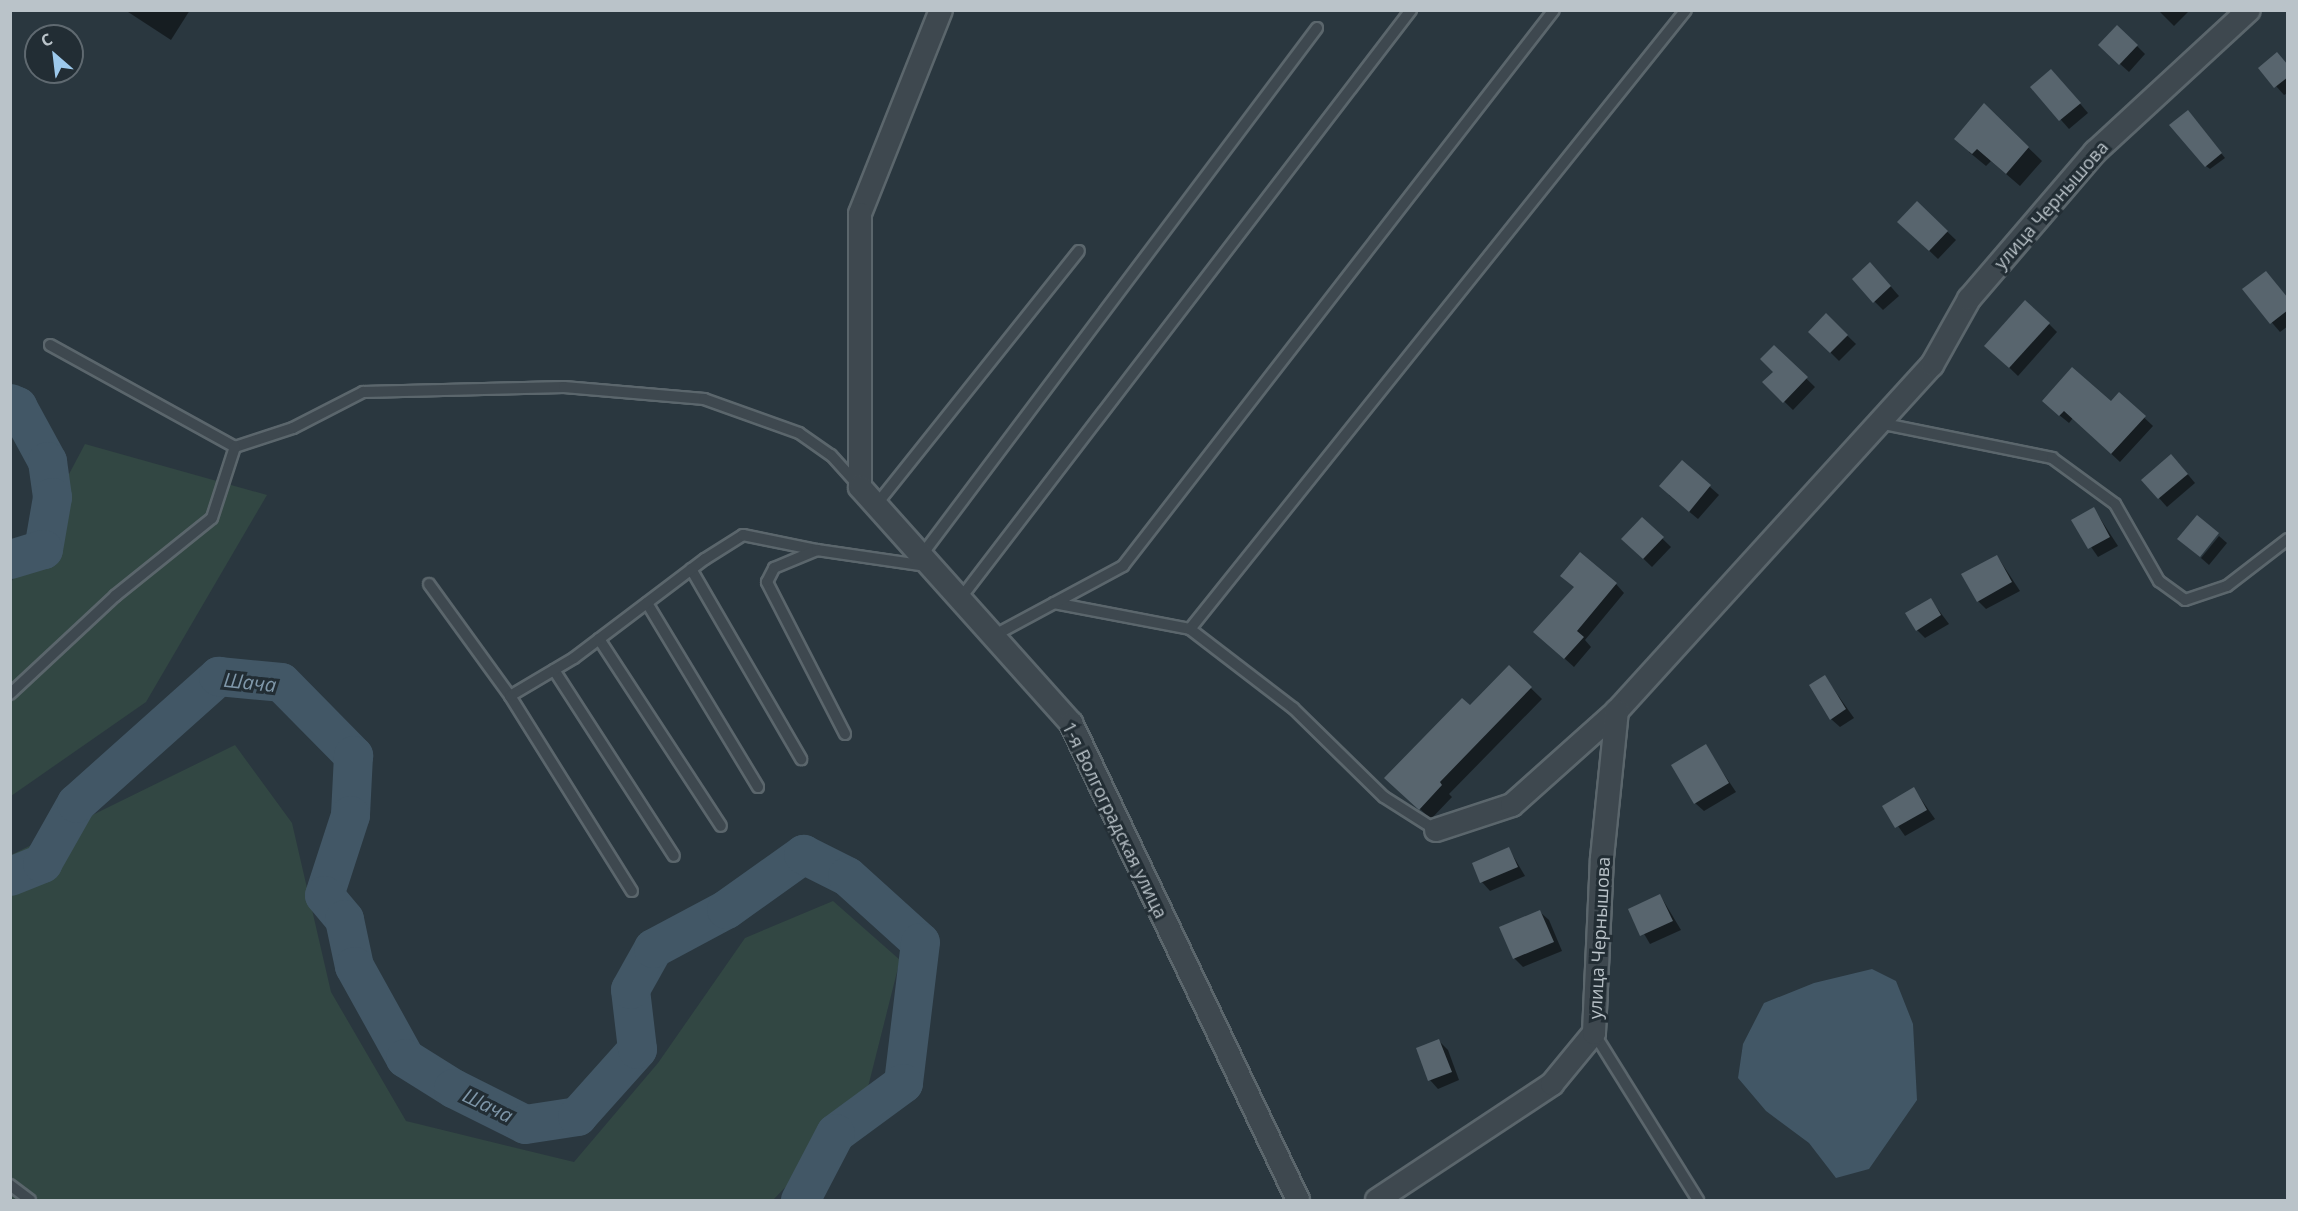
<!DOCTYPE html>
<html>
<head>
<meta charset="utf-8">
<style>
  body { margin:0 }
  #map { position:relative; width:2298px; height:1211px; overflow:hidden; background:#2a373f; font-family:"Open Sans",sans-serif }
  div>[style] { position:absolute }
  .green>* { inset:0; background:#324743 }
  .water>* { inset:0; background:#425766 }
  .shadow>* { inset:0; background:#0007 }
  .river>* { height:39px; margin:-19.5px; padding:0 19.5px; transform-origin:19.5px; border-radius:19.5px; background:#425766 }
  .building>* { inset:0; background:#58656e }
  .roads { filter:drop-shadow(2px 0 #5b666c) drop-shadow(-2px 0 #5b666c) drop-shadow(0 2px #5b666c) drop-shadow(0 -2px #5b666c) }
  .service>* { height:10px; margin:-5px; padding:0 5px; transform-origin:5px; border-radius:5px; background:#3e484f }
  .minor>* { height:22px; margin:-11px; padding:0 11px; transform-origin:11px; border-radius:11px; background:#3e484f }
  span { translate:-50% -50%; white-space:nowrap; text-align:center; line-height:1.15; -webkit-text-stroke:6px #222d34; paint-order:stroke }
  .street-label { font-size:18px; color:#bac3c9 }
  .water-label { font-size:20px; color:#7f97a9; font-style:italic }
  .frame { position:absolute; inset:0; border:12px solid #bac3c9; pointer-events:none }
  .north { position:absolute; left:24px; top:24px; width:60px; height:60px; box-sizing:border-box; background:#222d34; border:2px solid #5f6970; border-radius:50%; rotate:332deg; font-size:16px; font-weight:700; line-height:24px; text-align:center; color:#bac3c9 }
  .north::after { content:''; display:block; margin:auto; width:21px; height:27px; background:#9dc9ec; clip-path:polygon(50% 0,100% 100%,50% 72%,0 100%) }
</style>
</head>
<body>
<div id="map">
  <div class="green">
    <div style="clip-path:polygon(85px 444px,267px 495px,146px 702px,11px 796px,11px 583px)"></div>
    <div style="clip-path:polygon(235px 745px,292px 823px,331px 992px,406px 1121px,574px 1162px,658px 1063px,745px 938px,833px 901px,900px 960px,863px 1107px,773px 1200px,11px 1200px,11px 855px)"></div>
  </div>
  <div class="water">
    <div style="clip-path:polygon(1872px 969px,1896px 981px,1913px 1024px,1917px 1100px,1869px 1169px,1836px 1178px,1809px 1143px,1766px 1111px,1738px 1078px,1743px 1044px,1764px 1003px,1814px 983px)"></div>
  </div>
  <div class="shadow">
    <div style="clip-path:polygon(125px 10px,190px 10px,171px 40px)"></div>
    <div style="clip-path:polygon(2158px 10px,2186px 10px,2188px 12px,2174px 26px)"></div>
    <div style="clip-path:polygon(2137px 46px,2145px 54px,2129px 72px,2109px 54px)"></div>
    <div style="clip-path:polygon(2288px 65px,2288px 93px,2284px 95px,2260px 68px)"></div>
    <div style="clip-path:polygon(2059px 79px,2088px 113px,2069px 129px,2032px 87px)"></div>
    <div style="clip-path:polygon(1984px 105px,2042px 161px,2020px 186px,1991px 161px,1986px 166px,1969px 152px)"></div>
    <div style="clip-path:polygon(2191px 116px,2225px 158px,2210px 169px,2206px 166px)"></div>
    <div style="clip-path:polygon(1917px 203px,1956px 240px,1938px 259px,1899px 222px)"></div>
    <div style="clip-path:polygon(1879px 273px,1899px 296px,1883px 310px,1874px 301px)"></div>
    <div style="clip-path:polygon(2266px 273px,2288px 298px,2288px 326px,2280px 332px,2244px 290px)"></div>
    <div style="clip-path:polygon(1826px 315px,1856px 344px,1839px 361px,1810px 332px)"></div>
    <div style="clip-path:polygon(2049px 324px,2057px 332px,2018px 376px,1995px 354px)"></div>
    <div style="clip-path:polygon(1774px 347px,1815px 387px,1793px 410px,1764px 382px,1775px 372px)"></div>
    <div style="clip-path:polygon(2119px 394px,2153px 426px,2120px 462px,2073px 418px,2069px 423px,2053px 410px,2111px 403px)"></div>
    <div style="clip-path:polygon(1682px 462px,1719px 495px,1698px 519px,1669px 495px)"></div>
    <div style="clip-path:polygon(2180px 465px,2195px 483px,2167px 507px,2159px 498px)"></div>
    <div style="clip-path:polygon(2094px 509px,2118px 546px,2098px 557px,2073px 521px)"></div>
    <div style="clip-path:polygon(1642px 519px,1671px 547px,1652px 567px,1623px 539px)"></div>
    <div style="clip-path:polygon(2219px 536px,2227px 543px,2209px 565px,2201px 558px)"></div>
    <div style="clip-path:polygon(1997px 556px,2020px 591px,1986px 609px,1978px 601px)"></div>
    <div style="clip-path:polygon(1616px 584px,1624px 593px,1585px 640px,1591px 647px,1574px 667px,1544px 640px)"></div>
    <div style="clip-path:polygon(1931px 600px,1949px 624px,1925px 638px,1917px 630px)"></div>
    <div style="clip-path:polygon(1509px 667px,1542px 699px,1449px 794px,1452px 797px,1431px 819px,1397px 788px)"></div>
    <div style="clip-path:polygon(1825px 677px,1854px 718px,1840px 727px,1831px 719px)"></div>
    <div style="clip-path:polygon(1705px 746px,1736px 792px,1704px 811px,1695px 803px)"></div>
    <div style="clip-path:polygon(1914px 789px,1935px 819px,1905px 836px,1884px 806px)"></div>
    <div style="clip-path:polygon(1509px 849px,1525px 876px,1490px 891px,1482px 882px)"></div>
    <div style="clip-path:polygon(1660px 895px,1681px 930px,1650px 944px,1630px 910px)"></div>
    <div style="clip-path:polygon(1540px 912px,1549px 920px,1562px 951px,1523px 967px,1514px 958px)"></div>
    <div style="clip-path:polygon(1439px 1041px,1448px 1050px,1459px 1080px,1438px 1089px,1430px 1080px)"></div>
  </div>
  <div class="river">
    <div style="left:10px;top:403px;width:8px;rotate:23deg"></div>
    <div style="left:17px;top:406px;width:63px;rotate:61.4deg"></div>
    <div style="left:47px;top:461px;width:36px;rotate:82deg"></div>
    <div style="left:52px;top:497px;width:53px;rotate:99.8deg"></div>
    <div style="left:43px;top:549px;width:34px;rotate:163deg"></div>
    <div style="left:10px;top:876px;width:35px;rotate:-22deg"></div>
    <div style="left:42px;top:863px;width:69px;rotate:-60.5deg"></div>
    <div style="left:76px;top:803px;width:191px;rotate:-41.8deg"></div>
    <div style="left:218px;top:676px;width:63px;rotate:5.4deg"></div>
    <div style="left:281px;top:682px;width:103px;rotate:45.4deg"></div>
    <div style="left:353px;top:755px;width:60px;rotate:92.9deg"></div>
    <div style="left:350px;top:815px;width:84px;rotate:108deg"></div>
    <div style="left:324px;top:895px;width:31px;rotate:50deg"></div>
    <div style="left:344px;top:919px;width:48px;rotate:78deg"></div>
    <div style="left:354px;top:966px;width:105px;rotate:61deg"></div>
    <div style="left:405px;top:1058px;width:57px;rotate:32deg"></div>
    <div style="left:453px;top:1088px;width:80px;rotate:26.6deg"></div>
    <div style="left:525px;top:1124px;width:53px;rotate:-8.7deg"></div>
    <div style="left:577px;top:1116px;width:90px;rotate:-48.2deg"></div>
    <div style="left:637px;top:1049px;width:60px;rotate:-96.7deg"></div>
    <div style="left:630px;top:989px;width:47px;rotate:-60.7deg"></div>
    <div style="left:653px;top:948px;width:83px;rotate:-28.1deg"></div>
    <div style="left:726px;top:909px;width:95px;rotate:-35.5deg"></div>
    <div style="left:803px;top:854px;width:49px;rotate:26.6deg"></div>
    <div style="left:847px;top:876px;width:98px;rotate:42.1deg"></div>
    <div style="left:920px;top:942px;width:142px;rotate:96.9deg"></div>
    <div style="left:903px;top:1083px;width:84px;rotate:143.7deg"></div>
    <div style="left:835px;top:1133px;width:76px;rotate:117.6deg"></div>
  </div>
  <div class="building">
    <div style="clip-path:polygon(2117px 25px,2138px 45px,2119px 65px,2098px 45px)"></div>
    <div style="clip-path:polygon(2277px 52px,2288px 65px,2288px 77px,2274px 88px,2258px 68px)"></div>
    <div style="clip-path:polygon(2051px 69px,2081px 103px,2059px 121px,2030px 87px)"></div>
    <div style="clip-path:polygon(1984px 103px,2029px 147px,2006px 174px,1977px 149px,1972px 154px,1954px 139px)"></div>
    <div style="clip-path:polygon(2188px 110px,2222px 153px,2205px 167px,2169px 125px)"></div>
    <div style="clip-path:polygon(1917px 201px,1948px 231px,1929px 251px,1897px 222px)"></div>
    <div style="clip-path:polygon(1870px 262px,1891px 286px,1873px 303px,1852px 279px)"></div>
    <div style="clip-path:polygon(2266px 271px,2288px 298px,2288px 310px,2270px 324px,2242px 289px)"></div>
    <div style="clip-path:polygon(2025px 300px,2050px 323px,2009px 368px,1984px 346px)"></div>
    <div style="clip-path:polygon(1826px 313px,1848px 335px,1830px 353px,1808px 332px)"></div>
    <div style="clip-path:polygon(1774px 345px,1808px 377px,1783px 403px,1762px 382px,1773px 372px,1760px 359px)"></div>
    <div style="clip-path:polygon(2072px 367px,2111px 401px,2119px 392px,2146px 416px,2111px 454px,2064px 411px,2059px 416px,2042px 401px)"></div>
    <div style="clip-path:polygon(2171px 454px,2188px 474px,2158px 499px,2141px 480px)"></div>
    <div style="clip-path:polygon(1682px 460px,1711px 485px,1689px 512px,1659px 486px)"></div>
    <div style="clip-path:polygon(2094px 507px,2110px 537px,2088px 549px,2071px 520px)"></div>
    <div style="clip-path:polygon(2197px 515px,2219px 533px,2200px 557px,2177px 539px)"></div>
    <div style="clip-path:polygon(1642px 517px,1664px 537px,1643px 559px,1621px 539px)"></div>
    <div style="clip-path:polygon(1580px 552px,1617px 583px,1577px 631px,1584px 637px,1564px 659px,1533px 632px,1574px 587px,1560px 576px)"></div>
    <div style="clip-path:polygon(1997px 555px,2012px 582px,1977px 602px,1961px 574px)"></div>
    <div style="clip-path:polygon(1931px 598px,1941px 615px,1916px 631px,1905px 613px)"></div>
    <div style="clip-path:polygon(1509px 665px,1532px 687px,1440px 782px,1442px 785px,1419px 810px,1384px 778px,1462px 698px,1470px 705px)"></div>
    <div style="clip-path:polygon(1825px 675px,1846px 709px,1830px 720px,1809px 685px)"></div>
    <div style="clip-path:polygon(1706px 744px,1729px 783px,1694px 804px,1671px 765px)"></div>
    <div style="clip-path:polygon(1914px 787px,1927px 810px,1895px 828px,1882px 806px)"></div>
    <div style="clip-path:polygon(1509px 847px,1518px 867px,1480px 883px,1472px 863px)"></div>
    <div style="clip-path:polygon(1660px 894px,1673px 921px,1640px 936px,1628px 909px)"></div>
    <div style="clip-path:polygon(1540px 910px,1554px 942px,1513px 959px,1499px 927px)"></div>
    <div style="clip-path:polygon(1439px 1039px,1452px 1072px,1428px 1081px,1416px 1048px)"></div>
  </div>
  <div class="roads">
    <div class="service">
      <div style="left:50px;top:345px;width:211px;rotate:28.9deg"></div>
      <div style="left:235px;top:447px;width:61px;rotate:-18.1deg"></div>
      <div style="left:293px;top:428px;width:79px;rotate:-27.2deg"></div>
      <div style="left:363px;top:392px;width:201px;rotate:-1.4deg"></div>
      <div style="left:564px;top:387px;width:141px;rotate:4.9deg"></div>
      <div style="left:704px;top:399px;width:101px;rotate:19.7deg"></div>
      <div style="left:799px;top:433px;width:39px;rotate:35deg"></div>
      <div style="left:831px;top:455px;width:40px;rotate:48deg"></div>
      <div style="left:1879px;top:423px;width:177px;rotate:11.4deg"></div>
      <div style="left:2052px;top:458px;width:78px;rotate:36.1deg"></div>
      <div style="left:2115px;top:504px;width:89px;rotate:60.3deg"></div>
      <div style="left:2159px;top:581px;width:32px;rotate:36deg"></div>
      <div style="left:2185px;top:600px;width:44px;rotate:-18.4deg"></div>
      <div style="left:2227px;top:586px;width:77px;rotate:-37.6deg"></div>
      <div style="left:876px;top:505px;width:325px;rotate:-51.4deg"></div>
      <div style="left:921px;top:556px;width:660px;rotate:-53.13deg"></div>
      <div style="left:691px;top:569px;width:220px;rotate:59.9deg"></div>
      <div style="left:429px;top:584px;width:138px;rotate:54.1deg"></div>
      <div style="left:510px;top:696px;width:230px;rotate:58deg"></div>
      <div style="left:960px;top:599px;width:742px;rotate:-52.56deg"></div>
      <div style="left:647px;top:603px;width:215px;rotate:58.9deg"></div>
      <div style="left:1054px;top:603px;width:138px;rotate:10.8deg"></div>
      <div style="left:1190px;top:629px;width:793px;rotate:-51.3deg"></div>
      <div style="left:1190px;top:629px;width:130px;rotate:37.5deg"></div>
      <div style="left:1293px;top:708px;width:127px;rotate:44.4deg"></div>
      <div style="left:1384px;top:797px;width:62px;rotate:32.4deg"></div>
      <div style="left:993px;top:636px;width:148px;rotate:-28.3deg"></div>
      <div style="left:1123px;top:566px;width:703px;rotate:-52.22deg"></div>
      <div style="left:599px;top:639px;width:223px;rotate:56.9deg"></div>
      <div style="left:554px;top:670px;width:221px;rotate:57.2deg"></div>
      <div style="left:10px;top:694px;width:144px;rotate:-43deg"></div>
      <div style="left:115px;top:596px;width:124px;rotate:-38.8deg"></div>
      <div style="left:212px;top:518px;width:75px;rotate:-72.1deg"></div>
      <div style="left:510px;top:696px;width:74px;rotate:-30.7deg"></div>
      <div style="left:574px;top:658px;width:164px;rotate:-37.1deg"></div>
      <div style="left:705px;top:559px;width:45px;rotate:-32.3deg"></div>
      <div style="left:743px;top:535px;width:76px;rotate:11.5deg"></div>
      <div style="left:845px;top:734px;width:171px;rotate:-117.2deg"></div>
      <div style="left:767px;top:582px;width:16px;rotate:-63deg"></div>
      <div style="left:774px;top:568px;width:47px;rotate:-22.7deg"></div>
      <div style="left:817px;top:550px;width:111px;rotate:8.3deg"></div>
      <div style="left:1594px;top:1033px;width:197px;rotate:58.1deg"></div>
      <div style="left:10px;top:1185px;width:25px;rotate:37deg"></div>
    </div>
    <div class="minor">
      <div style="left:941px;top:10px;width:219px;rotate:111.7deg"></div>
      <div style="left:860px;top:214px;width:273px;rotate:90deg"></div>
      <div style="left:860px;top:487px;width:317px;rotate:48.2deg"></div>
      <div style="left:1071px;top:723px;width:528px;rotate:64.55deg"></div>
      <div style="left:1436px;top:830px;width:80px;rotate:-18.2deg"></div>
      <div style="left:1512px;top:805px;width:141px;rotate:-41.8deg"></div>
      <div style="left:1617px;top:711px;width:468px;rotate:-47.7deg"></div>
      <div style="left:1932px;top:365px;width:76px;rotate:-60.7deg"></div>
      <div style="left:1969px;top:299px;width:194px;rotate:-49.4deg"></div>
      <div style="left:2095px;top:152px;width:209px;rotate:-42.7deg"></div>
      <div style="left:1377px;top:1200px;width:210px;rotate:-33.5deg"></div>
      <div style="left:1552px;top:1084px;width:66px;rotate:-50.5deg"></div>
      <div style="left:1594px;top:1033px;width:175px;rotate:-87.4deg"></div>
      <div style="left:1602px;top:858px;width:148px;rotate:-84.2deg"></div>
    </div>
  </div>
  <div class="street-label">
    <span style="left:2051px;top:205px;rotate:-49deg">улица Чернышова</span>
    <span style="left:1115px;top:820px;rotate:64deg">1-я Волгоградская улица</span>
    <span style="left:1599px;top:938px;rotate:-87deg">улица Чернышова</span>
  </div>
  <div class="water-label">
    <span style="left:250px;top:682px;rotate:6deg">Шача</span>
    <span style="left:488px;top:1105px;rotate:26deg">Шача</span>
  </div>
  <div class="frame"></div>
  <div class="north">С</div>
</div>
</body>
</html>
